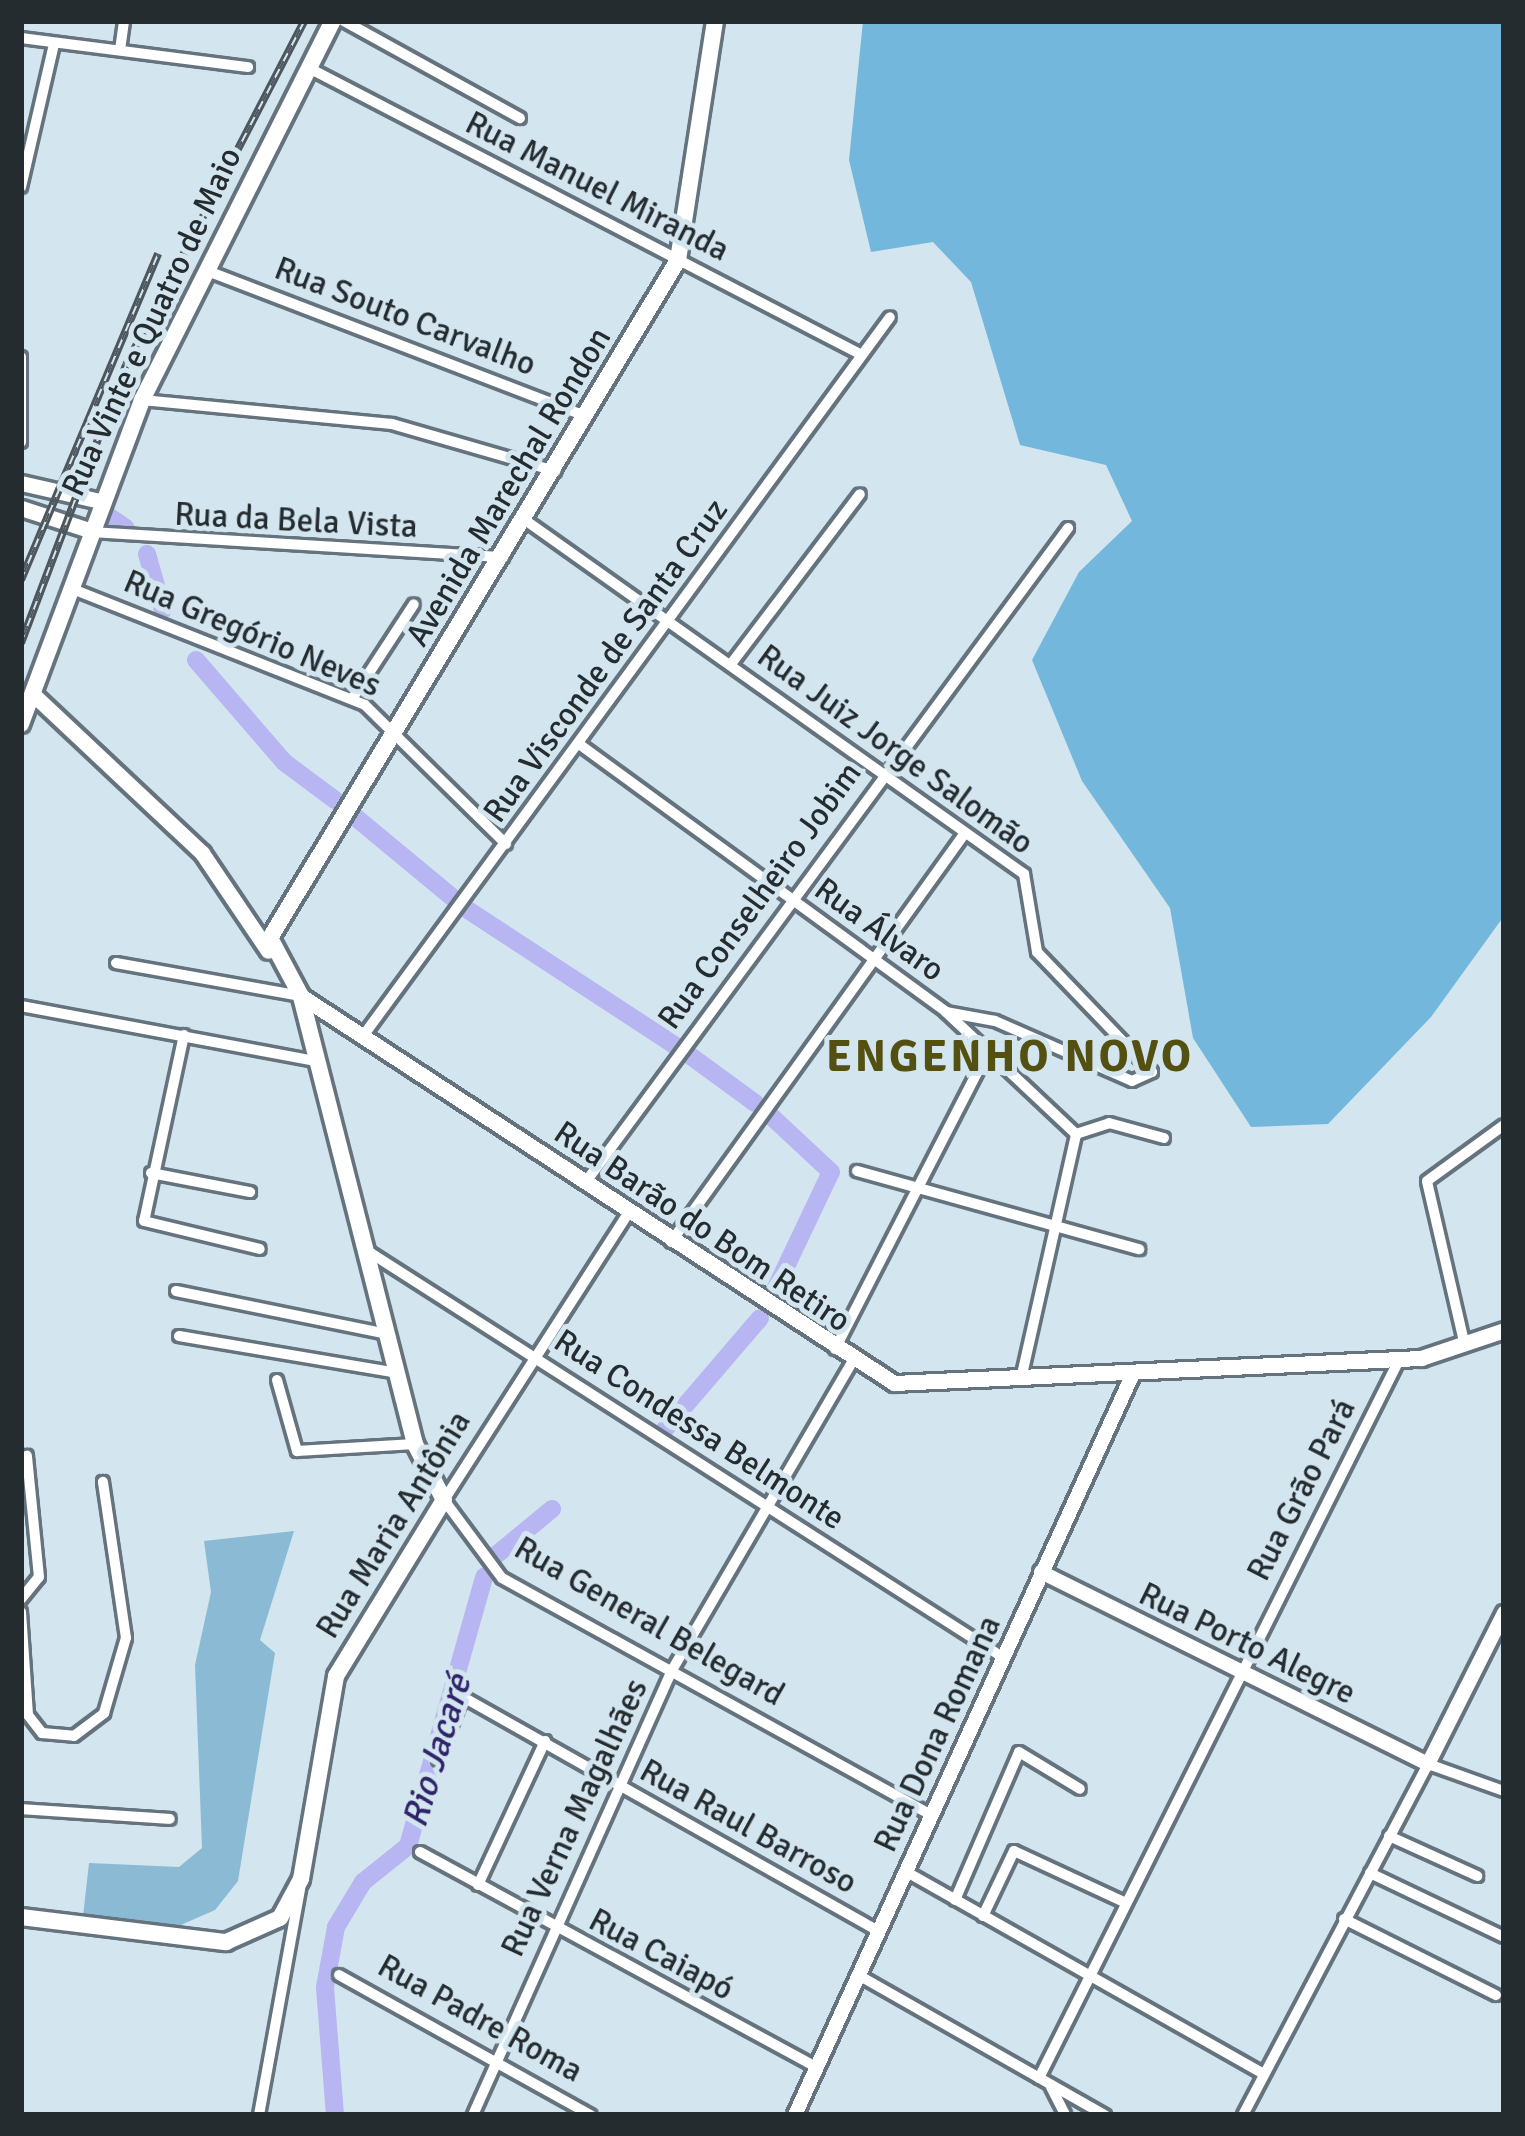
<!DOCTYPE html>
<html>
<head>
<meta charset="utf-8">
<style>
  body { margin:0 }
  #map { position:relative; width:1525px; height:2136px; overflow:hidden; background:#d3e5ef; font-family:Signika,sans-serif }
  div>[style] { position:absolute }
  .green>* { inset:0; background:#8bbad5 }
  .forest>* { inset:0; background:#74b7dc }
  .river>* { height:18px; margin:-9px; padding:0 9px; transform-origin:9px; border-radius:9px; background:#b7b5f2 }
  .roads { filter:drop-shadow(3px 0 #64737d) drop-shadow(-3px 0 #64737d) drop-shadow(0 3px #64737d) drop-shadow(0 -3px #64737d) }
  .minor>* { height:10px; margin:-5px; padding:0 5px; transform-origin:5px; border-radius:5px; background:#fff }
  .tertiary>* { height:14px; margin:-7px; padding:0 7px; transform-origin:7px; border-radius:7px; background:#fff }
  .secondary>* { height:15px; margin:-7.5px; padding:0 7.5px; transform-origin:7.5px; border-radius:7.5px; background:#fff }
  .primary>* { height:16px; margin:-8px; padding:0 8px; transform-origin:8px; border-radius:8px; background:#fff }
  .rail>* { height:8px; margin-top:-4px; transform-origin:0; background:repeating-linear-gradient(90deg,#d3e5ef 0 9px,#4d565c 0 18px); box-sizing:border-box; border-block:3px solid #4d565c }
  span { translate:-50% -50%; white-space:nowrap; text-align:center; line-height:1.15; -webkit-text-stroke:10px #d3e5ef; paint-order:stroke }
  .street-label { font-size:33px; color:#252c30 }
  .water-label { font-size:36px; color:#2f2469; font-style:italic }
  .district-label { font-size:45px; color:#545012; font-weight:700; letter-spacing:3px }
  .frame { position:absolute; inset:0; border:24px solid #252c30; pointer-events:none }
</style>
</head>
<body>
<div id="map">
  <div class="green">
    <div style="clip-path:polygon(294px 1531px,260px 1640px,275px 1653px,238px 1881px,215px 1910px,174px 1928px,83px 1916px,89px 1863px,179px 1867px,202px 1848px,195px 1665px,211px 1592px,204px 1541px)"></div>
  </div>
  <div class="forest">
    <div style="clip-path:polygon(863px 21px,1504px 21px,1504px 916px,1431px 1017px,1328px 1124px,1251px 1127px,1193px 1038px,1170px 908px,1082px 781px,1032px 660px,1079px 572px,1132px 521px,1106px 465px,1020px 445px,971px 282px,933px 242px,871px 252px,849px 160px)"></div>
  </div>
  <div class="river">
    <div style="left:110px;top:517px;width:19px;rotate:35deg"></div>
    <div style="left:147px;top:554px;width:58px;rotate:74.1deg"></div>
    <div style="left:196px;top:660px;width:135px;rotate:49.2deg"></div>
    <div style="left:284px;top:762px;width:64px;rotate:36.7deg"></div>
    <div style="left:354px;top:816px;width:127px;rotate:39.6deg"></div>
    <div style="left:468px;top:910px;width:246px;rotate:33.2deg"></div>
    <div style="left:692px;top:1057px;width:78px;rotate:36.1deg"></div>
    <div style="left:772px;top:1296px;width:137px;rotate:-64.6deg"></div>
    <div style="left:831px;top:1172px;width:81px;rotate:-137deg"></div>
    <div style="left:665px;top:1429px;width:146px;rotate:-49.4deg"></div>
    <div style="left:495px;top:1556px;width:74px;rotate:-39.5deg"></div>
    <div style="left:335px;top:2115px;width:128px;rotate:-94.5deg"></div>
    <div style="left:325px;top:1987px;width:61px;rotate:-79.6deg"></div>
    <div style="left:336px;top:1927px;width:52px;rotate:-59deg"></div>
    <div style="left:363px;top:1882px;width:58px;rotate:-38.7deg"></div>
    <div style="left:408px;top:1846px;width:280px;rotate:-74.2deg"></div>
  </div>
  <div class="roads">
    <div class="minor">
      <div style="left:344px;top:21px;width:201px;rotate:28.9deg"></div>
      <div style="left:21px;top:38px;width:229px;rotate:7.3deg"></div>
      <div style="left:120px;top:50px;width:29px;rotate:-82deg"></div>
      <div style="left:307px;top:67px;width:625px;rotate:27.43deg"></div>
      <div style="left:21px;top:187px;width:147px;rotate:-77deg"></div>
      <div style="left:205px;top:270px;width:407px;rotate:21deg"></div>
      <div style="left:21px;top:357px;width:85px;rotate:90deg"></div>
      <div style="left:142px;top:400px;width:251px;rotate:5.5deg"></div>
      <div style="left:392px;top:424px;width:170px;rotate:16.1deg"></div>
      <div style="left:525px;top:520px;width:612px;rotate:35.35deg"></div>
      <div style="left:1024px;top:874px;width:79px;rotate:80.5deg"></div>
      <div style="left:1037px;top:952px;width:166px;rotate:46.2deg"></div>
      <div style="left:1152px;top:1072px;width:22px;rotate:156deg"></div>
      <div style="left:1132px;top:1081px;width:150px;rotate:-156.3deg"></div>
      <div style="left:995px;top:1021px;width:50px;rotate:-169.6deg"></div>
      <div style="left:92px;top:532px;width:412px;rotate:3.5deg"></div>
      <div style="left:70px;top:588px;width:317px;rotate:21.6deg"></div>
      <div style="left:365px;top:705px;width:198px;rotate:44.6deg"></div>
      <div style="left:731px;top:664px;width:213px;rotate:-52.8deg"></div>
      <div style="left:352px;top:699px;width:113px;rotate:-56.9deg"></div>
      <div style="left:579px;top:744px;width:454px;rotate:36.1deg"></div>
      <div style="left:946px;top:1012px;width:178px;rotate:43.2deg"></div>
      <div style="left:116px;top:963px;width:188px;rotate:10.1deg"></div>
      <div style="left:21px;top:1006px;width:300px;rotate:10.6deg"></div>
      <div style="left:184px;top:1035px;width:190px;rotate:102.1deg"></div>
      <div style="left:144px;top:1221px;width:119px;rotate:13.6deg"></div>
      <div style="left:363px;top:1036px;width:891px;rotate:-53.76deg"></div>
      <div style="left:1076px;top:1134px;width:35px;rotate:-18deg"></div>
      <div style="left:1109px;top:1123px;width:57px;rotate:15.3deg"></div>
      <div style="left:857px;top:1171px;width:293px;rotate:15.5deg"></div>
      <div style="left:151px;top:1173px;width:101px;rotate:10.9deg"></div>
      <div style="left:585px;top:1183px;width:814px;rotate:-53.59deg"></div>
      <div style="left:629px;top:1212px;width:342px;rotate:122.7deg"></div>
      <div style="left:444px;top:1500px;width:97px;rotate:53.4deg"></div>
      <div style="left:502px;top:1578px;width:490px;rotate:28.9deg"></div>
      <div style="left:671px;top:1242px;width:504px;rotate:-54.29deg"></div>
      <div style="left:366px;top:1250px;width:757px;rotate:32.6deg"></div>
      <div style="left:176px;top:1291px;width:215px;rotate:11.5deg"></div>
      <div style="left:179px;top:1336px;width:221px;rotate:9.6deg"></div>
      <div style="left:1465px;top:1346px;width:169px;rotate:-103deg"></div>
      <div style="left:1427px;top:1181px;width:95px;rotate:-36deg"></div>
      <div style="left:835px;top:1349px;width:333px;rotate:-62.8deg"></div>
      <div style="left:1021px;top:1379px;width:251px;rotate:-77.3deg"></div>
      <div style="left:277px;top:1380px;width:74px;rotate:74.3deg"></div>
      <div style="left:297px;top:1451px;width:118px;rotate:-3.4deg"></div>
      <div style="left:21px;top:1599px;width:28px;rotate:-51deg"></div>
      <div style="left:39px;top:1577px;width:122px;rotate:-95.7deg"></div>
      <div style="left:21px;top:1612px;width:103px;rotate:86.1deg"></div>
      <div style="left:28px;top:1715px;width:23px;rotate:52deg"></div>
      <div style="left:42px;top:1733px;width:32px;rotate:5deg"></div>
      <div style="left:74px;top:1736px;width:38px;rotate:-37deg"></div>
      <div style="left:104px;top:1713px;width:78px;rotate:-73.7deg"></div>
      <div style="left:126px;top:1638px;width:158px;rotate:-98.4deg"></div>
      <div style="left:438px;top:1760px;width:68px;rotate:-68.4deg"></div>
      <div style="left:463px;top:1697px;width:476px;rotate:29.4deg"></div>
      <div style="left:21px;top:1809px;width:149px;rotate:3.8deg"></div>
      <div style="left:1389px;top:1836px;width:97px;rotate:24.4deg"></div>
      <div style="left:420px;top:1852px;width:451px;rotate:28.5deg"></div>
      <div style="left:905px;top:1871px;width:412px;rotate:29.5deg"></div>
      <div style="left:1370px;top:1873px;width:148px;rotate:25.5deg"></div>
      <div style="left:478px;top:1885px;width:159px;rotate:-65deg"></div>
      <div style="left:955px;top:1900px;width:161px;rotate:-66.6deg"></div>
      <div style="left:1019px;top:1752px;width:71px;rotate:31.2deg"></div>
      <div style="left:983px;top:1916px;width:72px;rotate:-64.5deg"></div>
      <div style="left:1014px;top:1851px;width:123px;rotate:24.9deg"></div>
      <div style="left:1344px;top:1919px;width:170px;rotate:26.6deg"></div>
      <div style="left:339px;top:1975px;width:288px;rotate:29.1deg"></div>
      <div style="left:860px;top:1976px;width:282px;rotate:29.6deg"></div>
      <div style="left:1039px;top:2078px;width:803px;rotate:-63.37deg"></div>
      <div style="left:1051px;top:2087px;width:31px;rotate:63deg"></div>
      <div style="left:259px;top:2115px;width:230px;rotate:-79.7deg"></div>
      <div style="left:473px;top:2115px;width:485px;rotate:-65.9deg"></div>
      <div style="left:671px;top:1672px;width:357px;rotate:-59.7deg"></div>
      <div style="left:1243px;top:2115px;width:397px;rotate:-62.2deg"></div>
      <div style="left:1428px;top:1764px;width:81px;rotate:19.6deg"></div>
    </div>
    <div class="tertiary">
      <div style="left:1041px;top:1572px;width:432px;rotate:26.4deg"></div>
      <div style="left:1428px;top:1764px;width:169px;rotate:-63.3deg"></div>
      <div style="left:795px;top:2115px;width:812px;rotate:-65.49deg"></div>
    </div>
    <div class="secondary">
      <div style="left:21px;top:483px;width:81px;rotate:12.8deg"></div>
      <div style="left:21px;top:508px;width:71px;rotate:17.9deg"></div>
      <div style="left:36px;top:697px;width:228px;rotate:43.2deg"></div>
      <div style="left:202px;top:853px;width:118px;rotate:56deg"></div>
      <div style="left:301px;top:996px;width:708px;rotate:33.13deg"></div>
      <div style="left:894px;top:1383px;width:528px;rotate:-2.72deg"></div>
      <div style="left:1421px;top:1358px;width:88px;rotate:-18.6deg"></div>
    </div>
    <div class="primary">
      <div style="left:21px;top:724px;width:346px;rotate:-69.5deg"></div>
      <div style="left:142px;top:400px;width:424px;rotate:-63.3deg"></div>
      <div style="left:21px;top:1917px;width:207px;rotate:7deg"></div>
      <div style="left:226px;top:1942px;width:59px;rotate:-24deg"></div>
      <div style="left:280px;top:1918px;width:44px;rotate:-61.7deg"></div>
      <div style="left:301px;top:1879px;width:206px;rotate:-80.2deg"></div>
      <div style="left:336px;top:1676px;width:206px;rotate:-58.5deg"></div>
      <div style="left:444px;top:1500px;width:63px;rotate:-117.4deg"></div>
      <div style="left:415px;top:1444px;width:462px;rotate:-104.3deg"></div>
      <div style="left:301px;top:996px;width:66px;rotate:-118.1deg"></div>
      <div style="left:270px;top:938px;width:791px;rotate:-58.96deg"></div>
      <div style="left:678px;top:260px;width:242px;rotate:-81.2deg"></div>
    </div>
  </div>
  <div class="rail">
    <div style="left:21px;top:580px;width:354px;rotate:-67.2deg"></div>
    <div style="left:21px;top:643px;width:297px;rotate:-69.3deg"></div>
    <div style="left:126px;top:365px;width:387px;rotate:-62.6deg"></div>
  </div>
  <div class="street-label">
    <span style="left:597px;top:187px;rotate:27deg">Rua Manuel Miranda</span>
    <span style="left:405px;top:317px;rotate:21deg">Rua Souto Carvalho</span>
    <span style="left:152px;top:322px;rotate:-65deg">Rua Vinte e Quatro de Maio</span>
    <span style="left:509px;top:487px;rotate:-59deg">Avenida Marechal Rondon</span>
    <span style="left:296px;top:521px;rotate:3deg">Rua da Bela Vista</span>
    <span style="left:252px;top:634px;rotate:23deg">Rua Gregório Neves</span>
    <span style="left:606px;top:661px;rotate:-54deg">Rua Visconde de Santa Cruz</span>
    <span style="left:895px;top:750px;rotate:36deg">Rua Juiz Jorge Salomão</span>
    <span style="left:760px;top:896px;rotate:-54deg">Rua Conselheiro Jobim</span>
    <span style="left:879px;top:930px;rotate:36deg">Rua Álvaro</span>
    <span style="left:702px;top:1227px;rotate:34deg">Rua Barão do Bom Retiro</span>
    <span style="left:699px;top:1430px;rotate:33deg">Rua Condessa Belmonte</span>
    <span style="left:1302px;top:1490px;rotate:-63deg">Rua Grão Pará</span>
    <span style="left:394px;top:1525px;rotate:-58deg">Rua Maria Antônia</span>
    <span style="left:649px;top:1622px;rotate:30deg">Rua General Belegard</span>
    <span style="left:1247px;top:1644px;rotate:26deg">Rua Porto Alegre</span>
    <span style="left:938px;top:1734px;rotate:-65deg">Rua Dona Romana</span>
    <span style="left:575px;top:1818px;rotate:-65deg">Rua Verna Magalhães</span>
    <span style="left:748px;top:1827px;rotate:29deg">Rua Raul Barroso</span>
    <span style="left:661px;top:1955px;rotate:28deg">Rua Caiapó</span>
    <span style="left:480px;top:2019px;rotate:29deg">Rua Padre Roma</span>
  </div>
  <div class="water-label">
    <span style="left:437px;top:1751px;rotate:-73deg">Rio Jacaré</span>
  </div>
  <div class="district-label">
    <span style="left:1010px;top:1057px">ENGENHO NOVO</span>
  </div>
  <div class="frame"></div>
</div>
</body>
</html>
